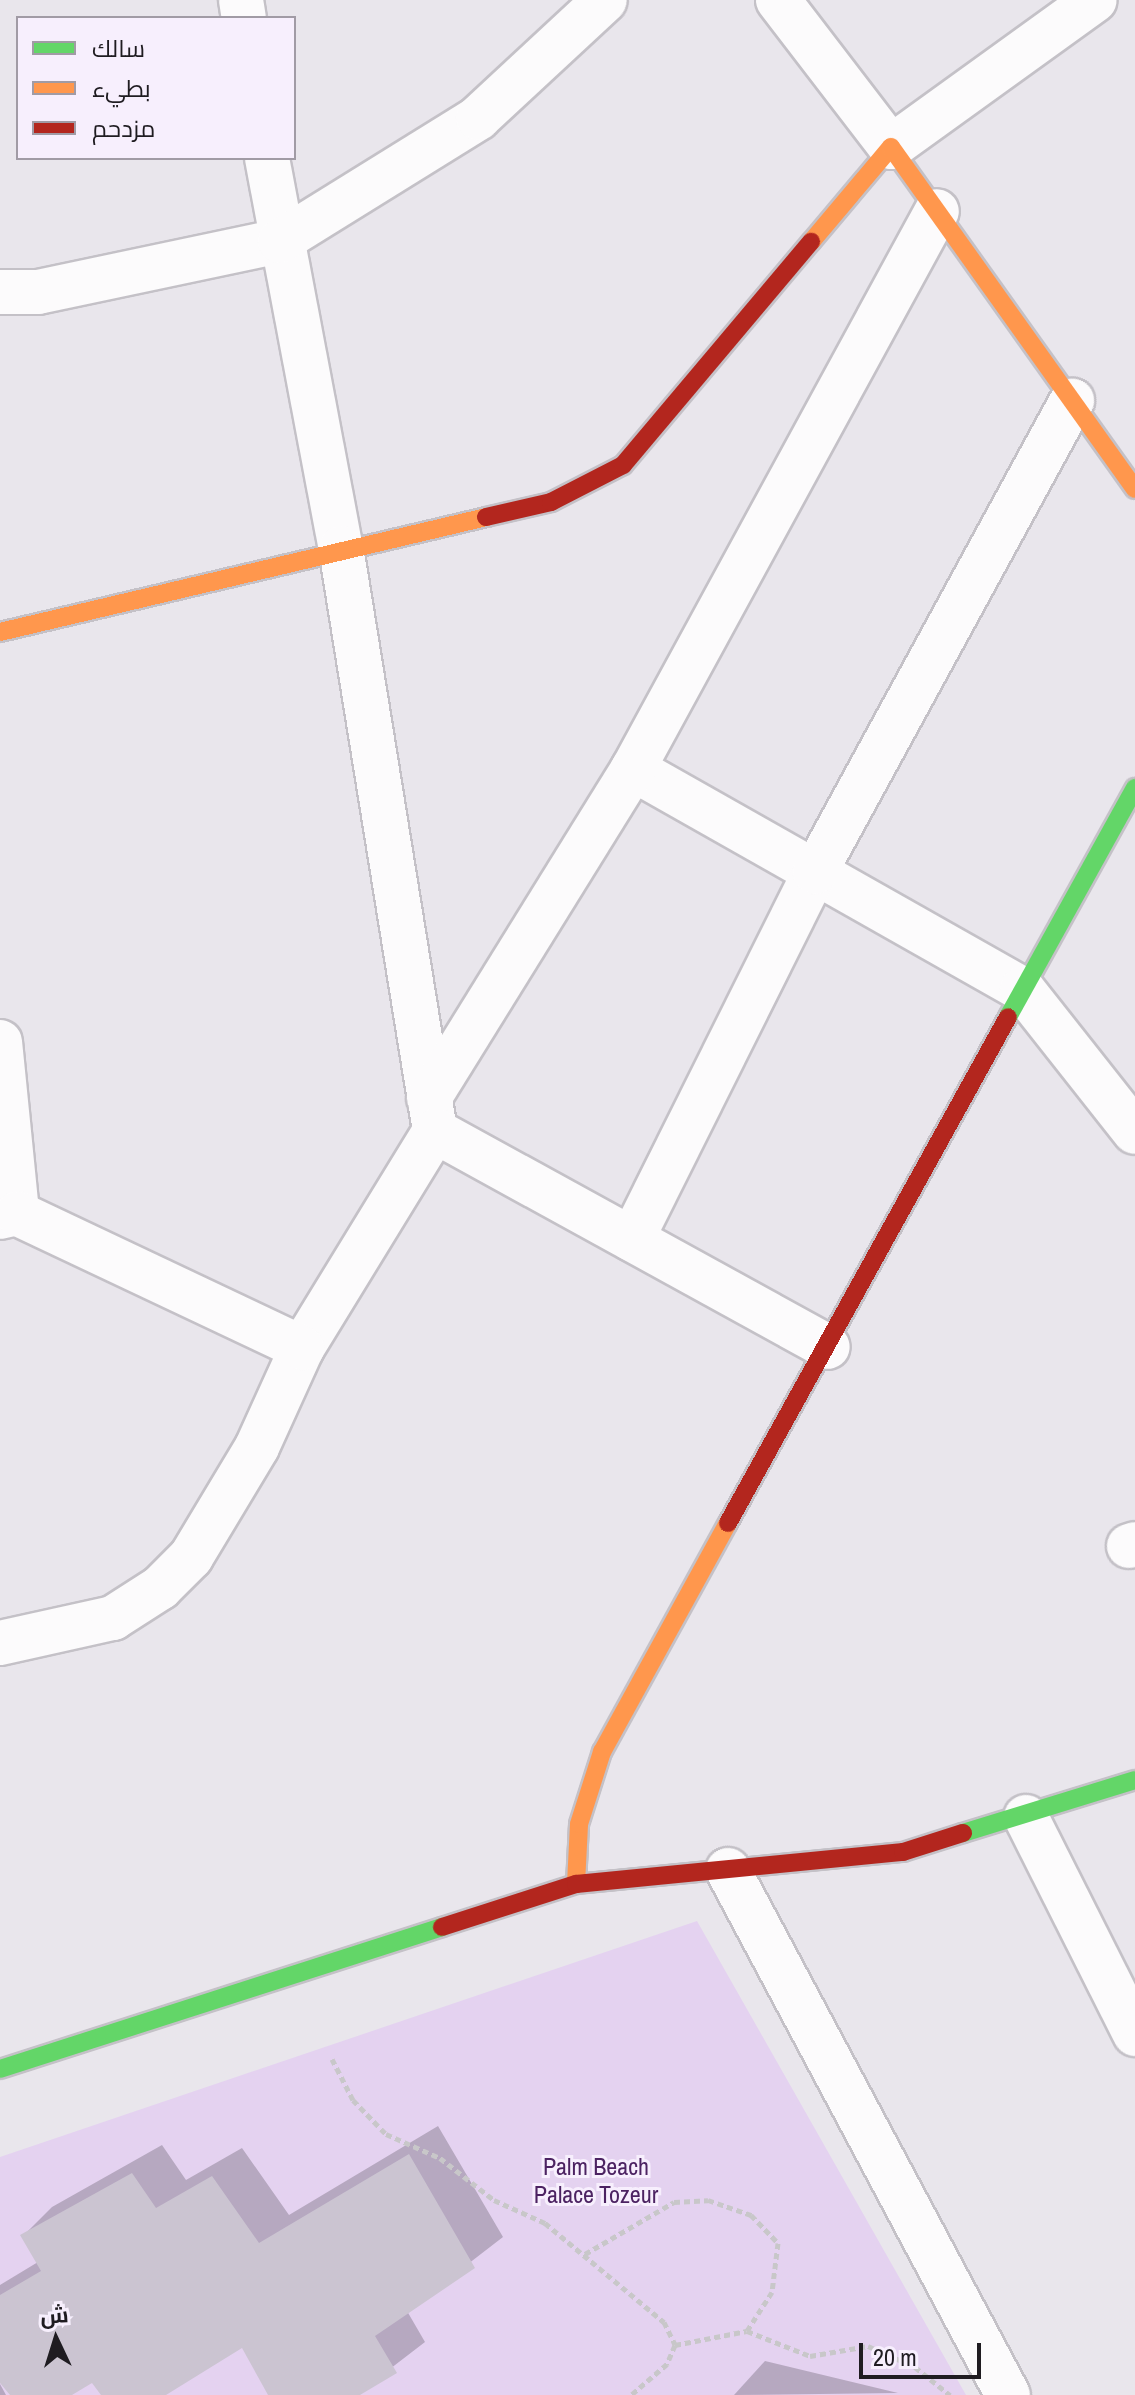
<!DOCTYPE html>
<html>
<head>
<meta charset="utf-8">
<style>
  body { margin:0 }
  #map { position:relative; width:1135px; height:2395px; overflow:hidden; background:#e9e6ec; font-family:"Archivo Narrow",Cairo,sans-serif }
  div>[style] { position:absolute }
  .green>* { inset:0; background:#e4d2f0 }
  .shadow>* { inset:0; background:#0003 }
  .building>* { inset:0; background:#cbc4d1 }
  .path>* { height:5px; margin-top:-2.5px; transform-origin:0; background:repeating-linear-gradient(90deg,#c8c7c9 0 6px,transparent 0 10px) }
  .roads { filter:drop-shadow(2px 0 #c4c1c7) drop-shadow(-2px 0 #c4c1c7) drop-shadow(0 2px #c4c1c7) drop-shadow(0 -2px #c4c1c7) }
  .street>* { height:44px; margin:-22px; padding:0 22px; transform-origin:22px; border-radius:22px; background:#fcfbfc }
  .fast>* { height:18px; margin:-9px; padding:0 9px; transform-origin:9px; border-radius:9px; background:#63d668 }
  .slow>* { height:18px; margin:-9px; padding:0 9px; transform-origin:9px; border-radius:9px; background:#ff974d }
  .jam>* { height:18px; margin:-9px; padding:0 9px; transform-origin:9px; border-radius:9px; background:#b3261e }
  span { translate:-50% -50%; white-space:nowrap; text-align:center; line-height:1.15; -webkit-text-stroke:6px #f7effd; paint-order:stroke }
  .park-label { font-size:24px; color:#4c2362 }
  .legend { position:absolute; left:16px; top:16px; width:280px; height:144px; box-sizing:border-box; background:#f7effd; border:2px solid #a19ba5; margin:0; padding:10px 14px; list-style:none; font-size:24px; color:#1f1c21 }
  .legend li { display:flex; align-items:center; gap:16px; height:40px }
  .legend b { width:40px; border:2px solid #a19ba5 }
  .north { position:absolute; left:16px; top:2299px; width:80px; height:80px; -webkit-text-stroke:6px #f7effd; paint-order:stroke; rotate:356deg; font-size:22px; font-weight:700; line-height:32px; text-align:center; color:#1f1c21 }
  .north::after { content:''; display:block; margin:auto; width:28px; height:36px; background:#1f1c21; clip-path:polygon(50% 0,100% 100%,50% 72%,0 100%) }
  .scale { position:absolute; left:859px; top:2343px; width:122px; height:36px; box-sizing:border-box; border:4px solid #1f1c21; border-top:0; padding-left:10px; font-size:24px; line-height:28px; white-space:nowrap; color:#1f1c21; -webkit-text-stroke:6px #f7effd; paint-order:stroke }
</style>
</head>
<body>
<div id="map">
  <div class="green">
    <div style="clip-path:polygon(697px 1921px,966px 2395px,0 2395px,0 2157px)"></div>
  </div>
  <div class="shadow">
    <div style="clip-path:polygon(438px 2126px,503px 2237px,407px 2311px,425px 2342px,356px 2395px,271px 2395px,242px 2345px,163px 2395px,103px 2395px,92px 2380px,68px 2395px,12px 2395px,0 2381px,0 2285px,38px 2262px,23px 2236px,52px 2207px,162px 2145px,186px 2180px,242px 2148px,289px 2215px)"></div>
    <div style="clip-path:polygon(765px 2361px,898px 2393px,734px 2395px)"></div>
    <div style="clip-path:polygon(0 2384px,6px 2395px,0 2395px)"></div>
  </div>
  <div class="building">
    <div style="clip-path:polygon(409px 2154px,475px 2268px,375px 2336px,397px 2373px,360px 2395px,268px 2395px,242px 2348px,166px 2395px,101px 2395px,92px 2383px,72px 2395px,10px 2395px,0 2383px,0 2295px,41px 2271px,20px 2235px,132px 2173px,156px 2208px,212px 2176px,259px 2243px)"></div>
  </div>
  <div class="path">
    <div style="left:332px;top:2059px;width:46px;rotate:62.9deg"></div>
    <div style="left:353px;top:2100px;width:47px;rotate:45.9deg"></div>
    <div style="left:386px;top:2134px;width:59px;rotate:24deg"></div>
    <div style="left:440px;top:2158px;width:68px;rotate:37.9deg"></div>
    <div style="left:494px;top:2200px;width:56px;rotate:24.3deg"></div>
    <div style="left:545px;top:2223px;width:155px;rotate:39.8deg"></div>
    <div style="left:664px;top:2322px;width:25px;rotate:64deg"></div>
    <div style="left:675px;top:2345px;width:21px;rotate:113deg"></div>
    <div style="left:667px;top:2364px;width:48px;rotate:139.3deg"></div>
    <div style="left:585px;top:2254px;width:103px;rotate:-30.3deg"></div>
    <div style="left:674px;top:2202px;width:34px;rotate:-3deg"></div>
    <div style="left:708px;top:2200px;width:46px;rotate:19.2deg"></div>
    <div style="left:751px;top:2215px;width:39px;rotate:46deg"></div>
    <div style="left:778px;top:2243px;width:49px;rotate:97deg"></div>
    <div style="left:772px;top:2292px;width:46px;rotate:122.7deg"></div>
    <div style="left:747px;top:2331px;width:68px;rotate:21.6deg"></div>
    <div style="left:810px;top:2356px;width:59px;rotate:-9.8deg"></div>
    <div style="left:868px;top:2346px;width:51px;rotate:24.1deg"></div>
    <div style="left:915px;top:2367px;width:45px;rotate:38.7deg"></div>
    <div style="left:675px;top:2345px;width:73px;rotate:-11deg"></div>
  </div>
  <div class="roads">
    <div class="street">
      <div style="left:241px;top:0;width:18px;rotate:81deg"></div>
      <div style="left:778px;top:0;width:185px;rotate:52.5deg"></div>
      <div style="left:891px;top:147px;width:251px;rotate:-35.8deg"></div>
      <div style="left:267px;top:158px;width:397px;rotate:79.3deg"></div>
      <div style="left:341px;top:548px;width:591px;rotate:80.84deg"></div>
      <div style="left:0;top:292px;width:38px"></div>
      <div style="left:38px;top:292px;width:247px;rotate:-11.9deg"></div>
      <div style="left:280px;top:241px;width:233px;rotate:-31.8deg"></div>
      <div style="left:478px;top:118px;width:173px;rotate:-42.9deg"></div>
      <div style="left:633px;top:769px;width:447px;rotate:29.5deg"></div>
      <div style="left:1022px;top:989px;width:182px;rotate:51.7deg"></div>
      <div style="left:0;top:1042px;width:172px;rotate:84.3deg"></div>
      <div style="left:17px;top:1213px;width:17px;rotate:167deg"></div>
      <div style="left:429px;top:1098px;width:387px;rotate:-58.2deg"></div>
      <div style="left:633px;top:769px;width:635px;rotate:-61.42deg"></div>
      <div style="left:632px;top:1239px;width:410px;rotate:-63.5deg"></div>
      <div style="left:815px;top:872px;width:537px;rotate:-61.38deg"></div>
      <div style="left:302px;top:1348px;width:255px;rotate:-58.5deg"></div>
      <div style="left:435px;top:1131px;width:448px;rotate:28.8deg"></div>
      <div style="left:1129px;top:1546px;width:6px;rotate:-18deg"></div>
      <div style="left:0;top:1643px;width:116px;rotate:-12.5deg"></div>
      <div style="left:113px;top:1618px;width:56px;rotate:-32.6deg"></div>
      <div style="left:160px;top:1588px;width:44px;rotate:-45deg"></div>
      <div style="left:191px;top:1557px;width:128px;rotate:-59deg"></div>
      <div style="left:257px;top:1447px;width:109px;rotate:-65.6deg"></div>
      <div style="left:302px;top:1348px;width:315px;rotate:-154.7deg"></div>
      <div style="left:1026px;top:1817px;width:243px;rotate:63.3deg"></div>
      <div style="left:728px;top:1870px;width:595px;rotate:61.93deg"></div>
    </div>
    <div class="fast">
      <div style="left:1008px;top:1017px;width:262px;rotate:-61deg"></div>
      <div style="left:963px;top:1833px;width:180px;rotate:-17.1deg"></div>
      <div style="left:0;top:2069px;width:464px;rotate:-17.8deg"></div>
    </div>
    <div class="slow">
      <div style="left:811px;top:242px;width:124px;rotate:-49.9deg"></div>
      <div style="left:891px;top:147px;width:420px;rotate:54.5deg"></div>
      <div style="left:0;top:632px;width:499px;rotate:-13.3deg"></div>
      <div style="left:576px;top:1884px;width:60px;rotate:-87.1deg"></div>
      <div style="left:579px;top:1824px;width:76px;rotate:-72.3deg"></div>
      <div style="left:602px;top:1752px;width:261px;rotate:-61.2deg"></div>
    </div>
    <div class="jam">
      <div style="left:486px;top:517px;width:67px;rotate:-13deg"></div>
      <div style="left:551px;top:502px;width:81px;rotate:-27.2deg"></div>
      <div style="left:623px;top:465px;width:292px;rotate:-49.9deg"></div>
      <div style="left:728px;top:1523px;width:578px;rotate:-61.04deg"></div>
      <div style="left:442px;top:1927px;width:141px;rotate:-17.8deg"></div>
      <div style="left:576px;top:1884px;width:329px;rotate:-5.6deg"></div>
      <div style="left:903px;top:1852px;width:63px;rotate:-17.6deg"></div>
    </div>
  </div>
  <div class="park-label">
    <span style="left:596px;top:2181px">Palm Beach<br>Palace Tozeur</span>
  </div>
  <ul class="legend">
  <li><b style="height:10px;background:#63d668"></b>سالك</li>
  <li><b style="height:10px;background:#ff974d"></b>بطيء</li>
  <li><b style="height:10px;background:#b3261e"></b>مزدحم</li>
  </ul>
  <div class="north">ش</div>
  <div class="scale">20 m</div>
</div>
</body>
</html>
